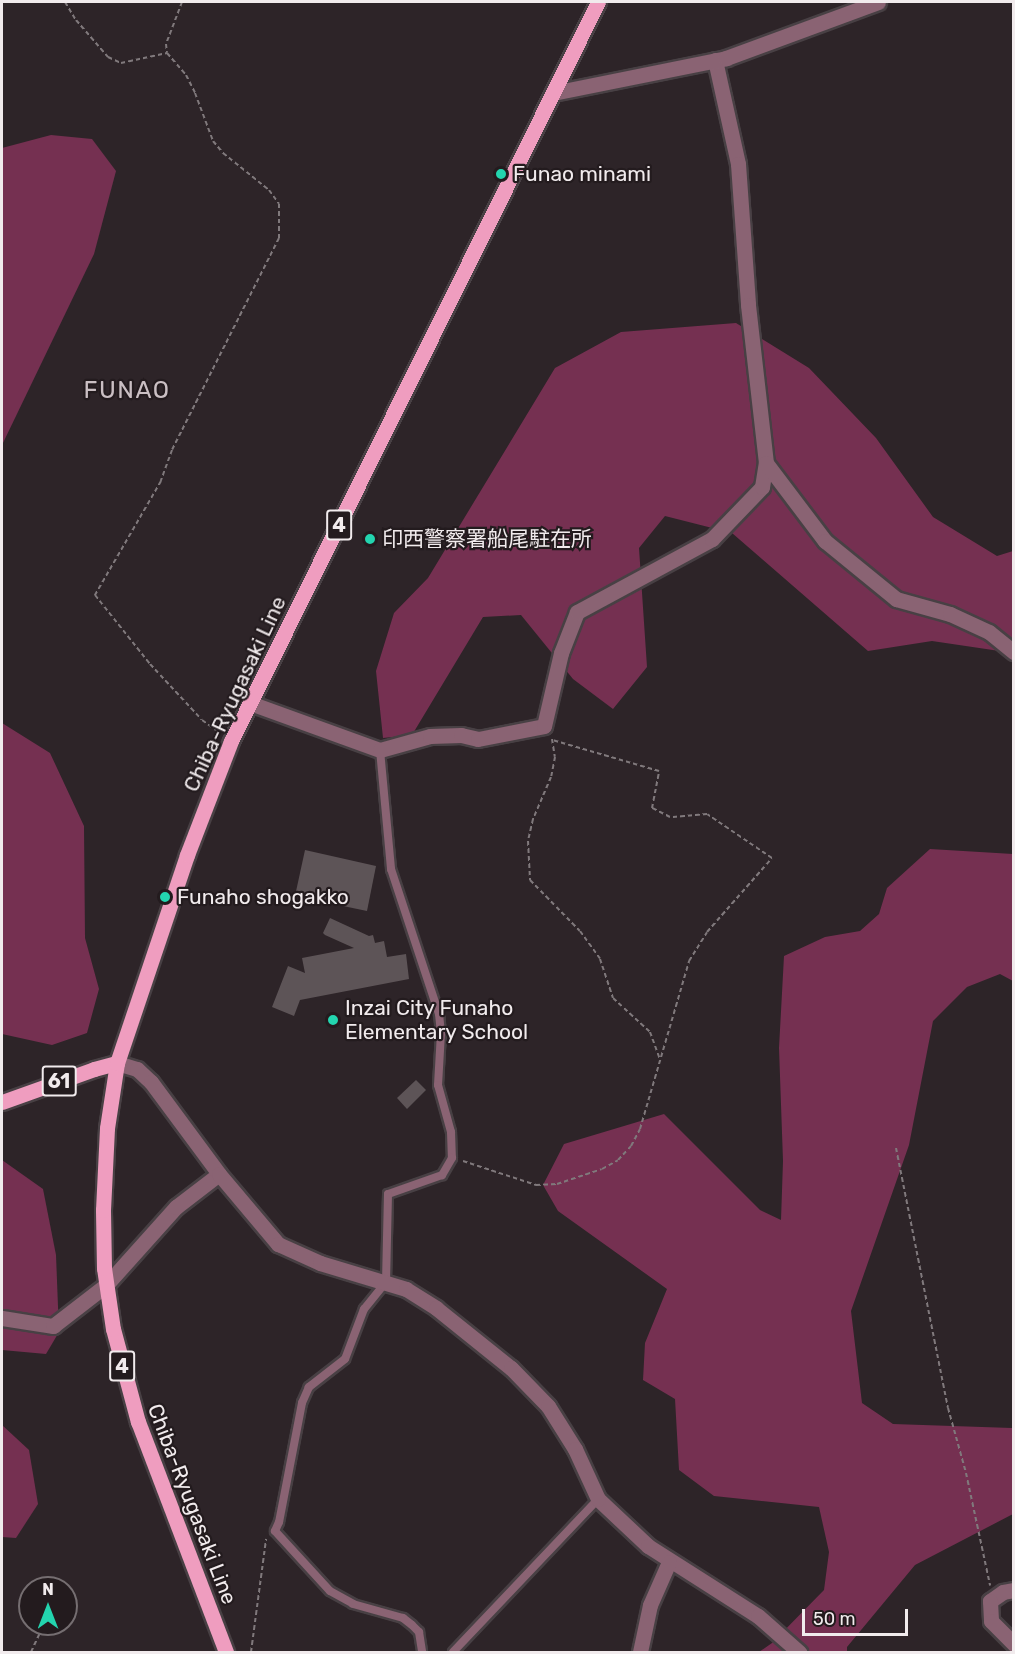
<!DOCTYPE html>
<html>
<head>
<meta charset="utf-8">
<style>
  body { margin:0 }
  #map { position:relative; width:1015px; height:1654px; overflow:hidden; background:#2d2428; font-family:Rubik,"Noto Sans JP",sans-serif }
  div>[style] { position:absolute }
  .green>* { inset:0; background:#753051 }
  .building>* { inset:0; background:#5d5457 }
  .path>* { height:2px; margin-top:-1px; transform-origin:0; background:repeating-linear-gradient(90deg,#80797c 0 4.5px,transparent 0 7.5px) }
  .roads { filter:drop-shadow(2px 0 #484044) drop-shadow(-2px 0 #484044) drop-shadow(0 2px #484044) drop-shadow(0 -2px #484044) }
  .service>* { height:8px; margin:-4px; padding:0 4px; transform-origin:4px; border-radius:4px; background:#8a6373 }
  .minor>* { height:15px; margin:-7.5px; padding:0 7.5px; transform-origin:7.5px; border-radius:7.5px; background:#8a6373 }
  .tertiary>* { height:15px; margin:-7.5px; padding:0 7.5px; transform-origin:7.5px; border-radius:7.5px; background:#8a6373 }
  .primary>* { height:15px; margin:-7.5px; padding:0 7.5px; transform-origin:7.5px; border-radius:7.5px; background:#ef9dbf }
  .dots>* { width:16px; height:16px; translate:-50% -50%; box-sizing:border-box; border:3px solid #231b1e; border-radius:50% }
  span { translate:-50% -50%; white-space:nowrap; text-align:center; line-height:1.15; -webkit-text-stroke:4.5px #231b1e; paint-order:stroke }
  .shield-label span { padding:2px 4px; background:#231b1e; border:2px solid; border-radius:4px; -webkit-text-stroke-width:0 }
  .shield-label { font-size:20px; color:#f1ebed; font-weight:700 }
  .poi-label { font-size:21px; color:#f1ebed }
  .left { translate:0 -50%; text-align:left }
  .street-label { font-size:21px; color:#f1ebed }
  .quarter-label { font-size:24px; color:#cabfc3; letter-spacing:1.5px }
  .frame { position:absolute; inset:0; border:3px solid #f1ebed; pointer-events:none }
  .north { position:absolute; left:18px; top:1576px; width:60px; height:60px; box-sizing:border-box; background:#231b1e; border:2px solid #756e71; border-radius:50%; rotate:0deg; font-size:16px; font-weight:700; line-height:24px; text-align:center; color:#f1ebed }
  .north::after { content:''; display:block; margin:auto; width:21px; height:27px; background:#23d5af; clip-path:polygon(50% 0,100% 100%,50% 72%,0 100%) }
  .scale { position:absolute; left:802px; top:1609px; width:106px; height:27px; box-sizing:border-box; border:3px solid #f1ebed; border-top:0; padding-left:8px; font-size:18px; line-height:21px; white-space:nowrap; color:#f1ebed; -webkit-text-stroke:4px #231b1e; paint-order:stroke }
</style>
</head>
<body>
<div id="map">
  <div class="green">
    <div style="clip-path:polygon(51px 135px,92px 139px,116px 171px,94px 254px,2px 445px,2px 148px)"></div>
    <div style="clip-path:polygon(736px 323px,809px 368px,876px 438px,933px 517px,997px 556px,1013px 551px,1013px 653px,932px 641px,868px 651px,732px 533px,665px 516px,639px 548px,647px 667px,613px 709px,573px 679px,521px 615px,483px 617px,412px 735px,383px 738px,376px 671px,394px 613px,428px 578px,555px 368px,621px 332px)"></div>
    <div style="clip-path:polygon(2px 723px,50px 753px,84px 826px,85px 938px,99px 989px,87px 1033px,52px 1045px,2px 1034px)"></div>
    <div style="clip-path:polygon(930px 849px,1013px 854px,1013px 981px,1000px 974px,967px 987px,933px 1021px,909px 1145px,851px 1311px,862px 1403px,893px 1424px,1012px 1428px,1013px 1514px,915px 1565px,847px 1647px,847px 1652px,759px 1652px,772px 1643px,824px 1590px,829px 1552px,819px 1507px,714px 1496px,679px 1470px,675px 1399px,643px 1380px,645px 1343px,667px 1289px,558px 1211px,543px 1185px,564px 1144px,664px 1114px,760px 1210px,781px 1220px,783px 1161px,779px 1048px,784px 956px,825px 937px,860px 931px,879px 914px,887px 888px)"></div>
    <div style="clip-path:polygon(2px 1160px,43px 1189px,56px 1255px,59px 1332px,46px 1354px,2px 1350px)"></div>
    <div style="clip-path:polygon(2px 1425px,29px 1450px,38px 1504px,16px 1538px,2px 1537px)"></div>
  </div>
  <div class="building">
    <div style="clip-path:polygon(305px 850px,376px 866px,367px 911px,295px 896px)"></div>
    <div style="clip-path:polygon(330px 918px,369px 936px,373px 935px,375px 943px,384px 941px,387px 957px,406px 954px,409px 979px,300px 1000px,294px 1016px,272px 1007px,288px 966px,305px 973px,302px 958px,354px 948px,325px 935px,323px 933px)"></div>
    <div style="clip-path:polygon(416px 1080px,426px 1090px,407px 1109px,397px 1098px)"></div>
  </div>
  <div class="path">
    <div style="left:65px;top:2px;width:21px;rotate:59deg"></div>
    <div style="left:76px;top:20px;width:49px;rotate:49.1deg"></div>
    <div style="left:108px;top:57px;width:14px;rotate:25deg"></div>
    <div style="left:121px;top:63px;width:47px;rotate:-12.3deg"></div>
    <div style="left:182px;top:2px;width:45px;rotate:110.9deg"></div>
    <div style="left:166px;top:44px;width:9px;rotate:84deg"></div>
    <div style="left:167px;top:53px;width:29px;rotate:49deg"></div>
    <div style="left:186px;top:75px;width:20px;rotate:63deg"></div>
    <div style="left:195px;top:93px;width:51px;rotate:69.4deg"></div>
    <div style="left:213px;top:141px;width:16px;rotate:50deg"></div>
    <div style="left:223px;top:153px;width:59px;rotate:38.8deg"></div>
    <div style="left:269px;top:190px;width:17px;rotate:54deg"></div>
    <div style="left:279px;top:204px;width:34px;rotate:90deg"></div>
    <div style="left:279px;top:238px;width:237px;rotate:116.8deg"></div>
    <div style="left:172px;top:450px;width:33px;rotate:110deg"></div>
    <div style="left:161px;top:481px;width:132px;rotate:120.1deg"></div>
    <div style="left:95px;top:595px;width:88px;rotate:51.4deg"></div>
    <div style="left:150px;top:664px;width:76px;rotate:47.1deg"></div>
    <div style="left:202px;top:720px;width:22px;rotate:36deg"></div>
    <div style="left:552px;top:739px;width:18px;rotate:81deg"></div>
    <div style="left:555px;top:757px;width:20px;rotate:101deg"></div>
    <div style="left:551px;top:777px;width:46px;rotate:113.2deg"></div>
    <div style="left:533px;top:819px;width:23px;rotate:103deg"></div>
    <div style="left:528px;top:841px;width:39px;rotate:87deg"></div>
    <div style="left:530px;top:880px;width:71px;rotate:45.6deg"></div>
    <div style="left:580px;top:931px;width:34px;rotate:54deg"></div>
    <div style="left:600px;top:959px;width:41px;rotate:71.6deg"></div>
    <div style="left:613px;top:998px;width:50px;rotate:42.6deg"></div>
    <div style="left:650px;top:1032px;width:29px;rotate:70deg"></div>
    <div style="left:896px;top:1148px;width:265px;rotate:78.7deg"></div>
    <div style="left:948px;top:1408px;width:67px;rotate:74.5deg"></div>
    <div style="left:966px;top:1473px;width:115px;rotate:77.9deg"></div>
    <div style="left:463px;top:1161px;width:77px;rotate:18.2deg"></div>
    <div style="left:536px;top:1185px;width:21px;rotate:-3deg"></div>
    <div style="left:557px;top:1184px;width:47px;rotate:-18.4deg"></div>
    <div style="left:602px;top:1169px;width:18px;rotate:-29deg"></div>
    <div style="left:618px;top:1160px;width:19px;rotate:-47deg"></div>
    <div style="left:631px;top:1146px;width:19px;rotate:-62deg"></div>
    <div style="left:640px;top:1129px;width:175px;rotate:-73.7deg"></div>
    <div style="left:689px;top:961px;width:34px;rotate:-58deg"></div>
    <div style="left:707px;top:932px;width:98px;rotate:-48.7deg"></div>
    <div style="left:772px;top:858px;width:78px;rotate:-145.9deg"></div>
    <div style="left:707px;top:814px;width:37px;rotate:175deg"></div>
    <div style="left:670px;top:817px;width:20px;rotate:-153deg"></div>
    <div style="left:652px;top:808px;width:38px;rotate:-79deg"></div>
    <div style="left:659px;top:771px;width:111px;rotate:-163.8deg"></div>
    <div style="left:31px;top:1652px;width:31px;rotate:-65deg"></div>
    <div style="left:251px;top:1652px;width:114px;rotate:-82.4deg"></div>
  </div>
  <div class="roads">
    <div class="service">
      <div style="left:380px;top:750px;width:120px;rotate:84.7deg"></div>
      <div style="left:391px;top:869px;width:153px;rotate:71.7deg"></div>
      <div style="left:439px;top:1014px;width:19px;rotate:84deg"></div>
      <div style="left:441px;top:1033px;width:52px;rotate:93.3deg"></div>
      <div style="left:438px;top:1085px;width:49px;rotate:74.5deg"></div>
      <div style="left:451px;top:1132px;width:26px;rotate:88deg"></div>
      <div style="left:452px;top:1158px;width:20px;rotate:120deg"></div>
      <div style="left:442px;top:1175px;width:57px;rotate:160.6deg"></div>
      <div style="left:388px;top:1194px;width:88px;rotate:91.3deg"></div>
      <div style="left:386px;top:1282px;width:35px;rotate:129deg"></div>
      <div style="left:364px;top:1309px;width:53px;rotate:110.8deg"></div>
      <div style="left:345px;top:1359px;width:46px;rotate:142.1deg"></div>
      <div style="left:309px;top:1387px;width:17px;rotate:114deg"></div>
      <div style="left:302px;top:1403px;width:121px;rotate:100.9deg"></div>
      <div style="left:279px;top:1522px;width:10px;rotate:114deg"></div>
      <div style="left:275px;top:1531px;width:81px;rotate:47.5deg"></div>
      <div style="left:330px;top:1591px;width:26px;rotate:29deg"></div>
      <div style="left:353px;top:1604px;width:52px;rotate:15.6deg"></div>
      <div style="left:403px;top:1618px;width:11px;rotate:38deg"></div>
      <div style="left:412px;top:1625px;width:10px;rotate:45deg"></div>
      <div style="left:419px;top:1632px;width:20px;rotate:81deg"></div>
      <div style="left:453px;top:1652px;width:211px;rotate:-46.5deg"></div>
    </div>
    <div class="minor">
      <div style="left:715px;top:60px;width:107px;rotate:77.5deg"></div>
      <div style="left:738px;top:164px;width:141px;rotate:85.9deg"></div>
      <div style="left:748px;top:305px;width:159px;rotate:83.5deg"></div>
      <div style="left:553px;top:93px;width:177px;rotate:-11.4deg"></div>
      <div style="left:726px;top:58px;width:162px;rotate:-20.2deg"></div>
      <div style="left:250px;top:703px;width:138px;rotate:19.9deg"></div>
      <div style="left:380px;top:750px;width:52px;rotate:-15.6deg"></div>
      <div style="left:430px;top:736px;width:31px;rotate:-2deg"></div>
      <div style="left:461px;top:735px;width:17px;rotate:13deg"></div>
      <div style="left:478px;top:739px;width:67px;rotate:-11.1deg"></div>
      <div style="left:544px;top:726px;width:75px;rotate:-76.9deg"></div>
      <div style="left:561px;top:653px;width:44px;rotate:-68.7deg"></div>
      <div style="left:577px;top:612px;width:153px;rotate:-28.4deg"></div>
      <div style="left:712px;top:539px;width:72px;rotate:-46.1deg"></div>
      <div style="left:762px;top:487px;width:24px;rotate:-81deg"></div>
      <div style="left:766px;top:463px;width:98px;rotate:52.9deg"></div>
      <div style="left:825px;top:541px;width:92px;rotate:39.2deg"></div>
      <div style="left:896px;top:599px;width:56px;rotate:15.5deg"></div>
      <div style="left:950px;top:614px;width:43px;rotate:24.8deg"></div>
      <div style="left:989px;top:632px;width:32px;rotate:39deg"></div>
      <div style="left:2px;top:1318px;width:52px;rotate:8.9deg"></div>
      <div style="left:53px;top:1326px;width:67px;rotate:-37.7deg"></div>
      <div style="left:106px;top:1285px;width:105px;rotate:-48.1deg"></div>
      <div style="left:176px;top:1207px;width:54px;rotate:-37.5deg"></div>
      <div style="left:598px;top:1499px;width:69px;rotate:43.2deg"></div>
      <div style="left:648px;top:1546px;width:130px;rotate:32.5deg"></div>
      <div style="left:758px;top:1616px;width:55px;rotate:41.3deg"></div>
      <div style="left:1014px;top:1590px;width:11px;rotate:170deg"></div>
      <div style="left:1003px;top:1592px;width:16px;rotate:145deg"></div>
      <div style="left:990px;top:1601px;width:20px;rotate:87deg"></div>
      <div style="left:991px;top:1621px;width:33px;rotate:45deg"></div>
      <div style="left:640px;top:1652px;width:48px;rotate:-78deg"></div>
      <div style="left:650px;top:1605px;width:47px;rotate:-66.2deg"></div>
    </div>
    <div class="tertiary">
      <div style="left:117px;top:1063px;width:21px;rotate:17deg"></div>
      <div style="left:137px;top:1069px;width:19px;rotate:43deg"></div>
      <div style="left:151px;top:1082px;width:114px;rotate:53.5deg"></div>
      <div style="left:219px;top:1174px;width:92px;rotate:49.9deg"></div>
      <div style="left:278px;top:1244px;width:46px;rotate:24.3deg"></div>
      <div style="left:320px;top:1263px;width:90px;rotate:16.8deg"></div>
      <div style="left:406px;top:1289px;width:36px;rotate:32deg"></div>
      <div style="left:436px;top:1308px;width:96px;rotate:38.7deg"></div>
      <div style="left:511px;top:1368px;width:53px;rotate:45.8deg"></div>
      <div style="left:548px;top:1406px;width:51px;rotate:57.9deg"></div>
      <div style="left:575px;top:1449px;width:55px;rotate:65.3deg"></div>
    </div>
    <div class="primary">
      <div style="left:2px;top:1102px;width:98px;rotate:-19.7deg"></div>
      <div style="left:94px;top:1069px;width:24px;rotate:-15deg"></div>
      <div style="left:226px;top:1652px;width:246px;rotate:-110.9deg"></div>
      <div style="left:138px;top:1422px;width:96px;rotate:-105deg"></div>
      <div style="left:113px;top:1329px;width:62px;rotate:-98.4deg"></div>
      <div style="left:104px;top:1268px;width:58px;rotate:-91deg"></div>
      <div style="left:103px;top:1210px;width:82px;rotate:-87.2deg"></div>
      <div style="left:107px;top:1128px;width:66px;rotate:-81.3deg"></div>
      <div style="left:117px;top:1063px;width:219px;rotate:-71.4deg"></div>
      <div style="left:187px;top:855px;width:122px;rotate:-68.9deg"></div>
      <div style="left:231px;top:741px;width:825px;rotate:-63.59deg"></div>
    </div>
  </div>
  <div class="dots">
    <div style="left:501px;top:174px;background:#23d5af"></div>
    <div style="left:370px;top:539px;background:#23d5af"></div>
    <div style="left:165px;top:897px;background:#23d5af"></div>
    <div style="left:333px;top:1020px;background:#23d5af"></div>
  </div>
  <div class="shield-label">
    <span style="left:339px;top:525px">4</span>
    <span style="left:59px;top:1081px">61</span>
    <span style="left:122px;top:1366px">4</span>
  </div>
  <div class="poi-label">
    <span class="left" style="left:513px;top:174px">Funao minami</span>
    <span class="left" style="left:382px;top:539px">印西警察署船尾駐在所</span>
    <span class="left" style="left:177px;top:897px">Funaho shogakko</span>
    <span class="left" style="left:345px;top:1020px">Inzai City Funaho<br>Elementary School</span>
  </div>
  <div class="street-label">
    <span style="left:235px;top:694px;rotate:-65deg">Chiba-Ryugasaki Line</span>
    <span style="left:192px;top:1504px;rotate:69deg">Chiba-Ryugasaki Line</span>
  </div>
  <div class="quarter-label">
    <span style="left:127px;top:391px">FUNAO</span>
  </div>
  <div class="frame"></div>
  <div class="north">N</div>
  <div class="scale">50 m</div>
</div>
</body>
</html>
